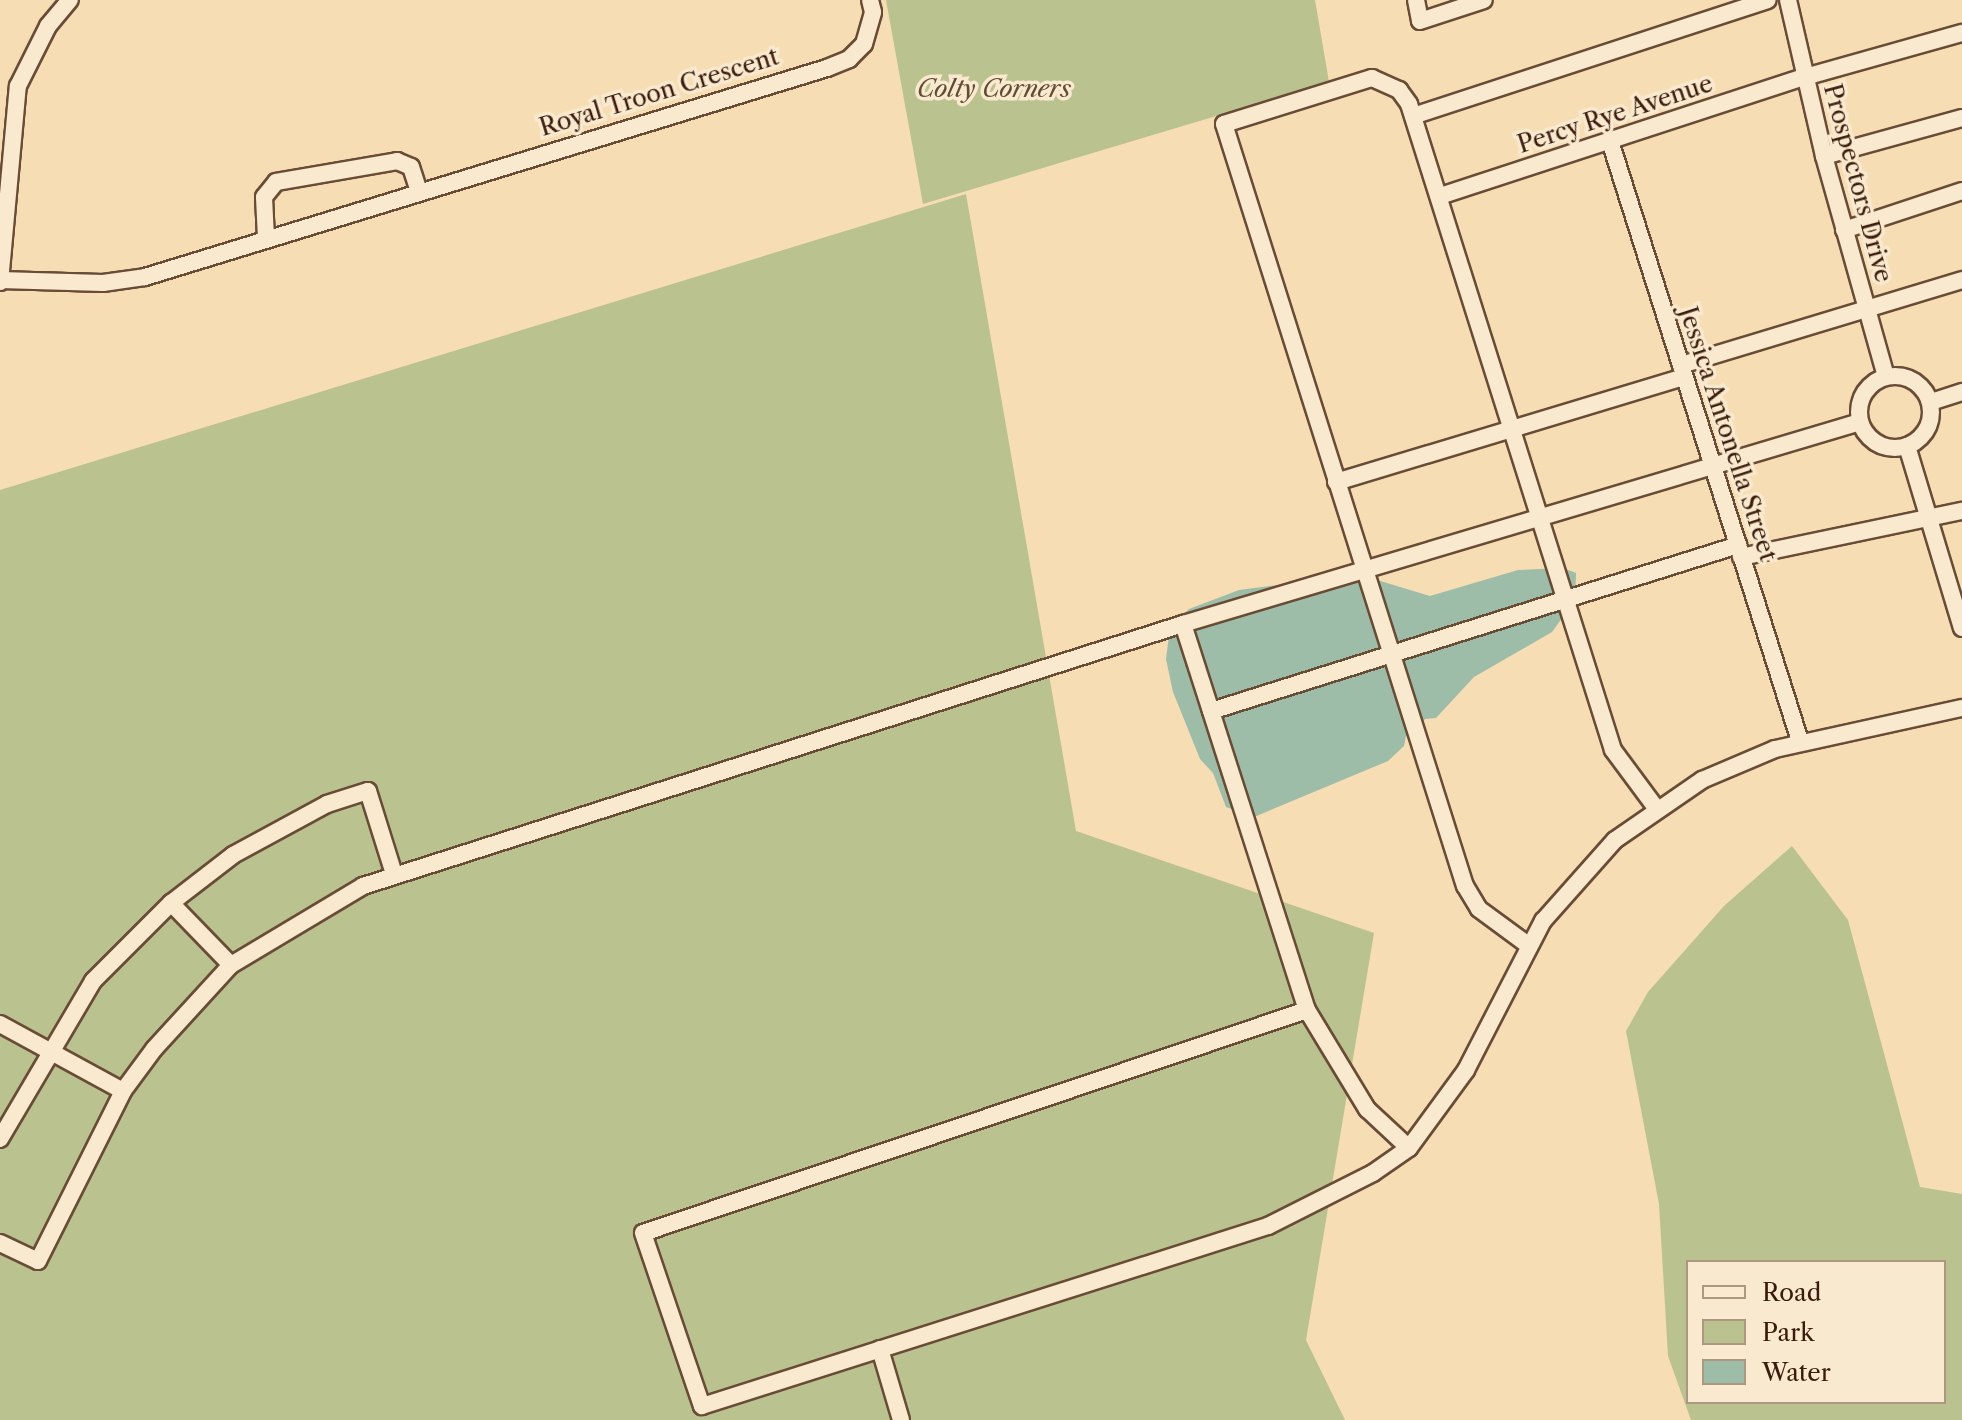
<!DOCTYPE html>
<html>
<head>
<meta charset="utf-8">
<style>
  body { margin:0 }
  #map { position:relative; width:1962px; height:1420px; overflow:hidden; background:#f6ddb3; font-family:"Libre Caslon Text",serif }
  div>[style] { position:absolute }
  .green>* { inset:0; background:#bac28f }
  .water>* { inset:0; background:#9ebda8 }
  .roads { filter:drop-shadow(2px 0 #694c36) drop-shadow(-2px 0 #694c36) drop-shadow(0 2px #694c36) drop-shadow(0 -2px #694c36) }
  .minor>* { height:16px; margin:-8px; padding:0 8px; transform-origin:8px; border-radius:8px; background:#f9e9ce }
  .minor>.ring { margin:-8px; padding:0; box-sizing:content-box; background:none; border:16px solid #f9e9ce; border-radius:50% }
  span { translate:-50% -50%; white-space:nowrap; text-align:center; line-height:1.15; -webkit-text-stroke:7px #f9e9ce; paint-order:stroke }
  .park-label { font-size:24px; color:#604d34; font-style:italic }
  .street-label { font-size:24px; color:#3a1b0d }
  .legend { position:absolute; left:1686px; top:1260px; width:260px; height:144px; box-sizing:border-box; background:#f9e9ce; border:2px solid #ad9781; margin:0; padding:10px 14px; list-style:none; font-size:24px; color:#3a1b0d }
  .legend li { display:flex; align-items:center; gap:16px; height:40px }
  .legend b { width:40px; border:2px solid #ad9781 }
</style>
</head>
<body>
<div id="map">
  <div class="green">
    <div style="clip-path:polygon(886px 0,1315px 0,1329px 82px,923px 204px)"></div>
    <div style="clip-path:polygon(966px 194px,1076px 831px,1374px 933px,1306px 1340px,1345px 1420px,0 1420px,0 490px)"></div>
    <div style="clip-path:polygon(evenodd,1792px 846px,1848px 920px,1920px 1187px,1962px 1194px,1962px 1420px,1691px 1420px,1668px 1356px,1659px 1204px,1626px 1031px,1648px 992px,1724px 906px,1792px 846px,1688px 1262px,1944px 1262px,1944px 1402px,1688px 1402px,1688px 1262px)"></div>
  </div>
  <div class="water">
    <div style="clip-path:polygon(1563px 568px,1576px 573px,1575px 600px,1552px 632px,1474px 677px,1436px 718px,1425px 719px,1415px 734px,1406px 736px,1404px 746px,1388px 761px,1254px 817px,1226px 807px,1213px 773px,1200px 759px,1173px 692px,1166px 659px,1170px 628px,1189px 609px,1239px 590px,1278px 585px,1367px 577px,1430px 596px,1518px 570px)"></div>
  </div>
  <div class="roads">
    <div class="minor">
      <div style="left:1416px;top:0;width:21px;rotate:79deg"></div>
      <div style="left:1420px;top:21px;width:67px;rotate:-18.2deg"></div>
      <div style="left:1788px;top:0;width:160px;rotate:77deg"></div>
      <div style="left:1824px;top:156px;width:229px;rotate:74.3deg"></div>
      <div style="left:1413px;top:116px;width:373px;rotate:-18.1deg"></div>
      <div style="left:1610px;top:141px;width:629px;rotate:72.43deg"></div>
      <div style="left:1824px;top:156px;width:143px;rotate:-15.4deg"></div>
      <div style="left:1440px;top:196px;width:384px;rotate:-18.1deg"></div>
      <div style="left:1805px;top:77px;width:163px;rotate:-15.7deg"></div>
      <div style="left:1844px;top:230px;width:124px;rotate:-18.3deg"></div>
      <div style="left:266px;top:238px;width:41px;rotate:-92.8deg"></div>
      <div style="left:264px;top:197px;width:19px;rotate:-51deg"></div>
      <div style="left:276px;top:182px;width:123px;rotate:-9.8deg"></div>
      <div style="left:397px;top:161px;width:15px;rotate:23deg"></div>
      <div style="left:411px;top:167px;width:26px;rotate:72deg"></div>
      <div style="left:0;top:280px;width:103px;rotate:1.7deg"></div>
      <div style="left:103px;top:283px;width:42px;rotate:-8.1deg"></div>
      <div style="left:145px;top:277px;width:713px;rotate:-17.04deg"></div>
      <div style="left:827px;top:68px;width:24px;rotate:-22deg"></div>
      <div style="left:849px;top:59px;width:21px;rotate:-45deg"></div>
      <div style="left:864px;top:44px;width:33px;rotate:-74deg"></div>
      <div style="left:873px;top:12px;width:12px;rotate:-104deg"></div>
      <div style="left:0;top:282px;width:197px;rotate:-84.8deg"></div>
      <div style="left:18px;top:86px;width:67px;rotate:-63.4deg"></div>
      <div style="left:48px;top:26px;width:34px;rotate:-50deg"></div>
      <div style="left:1681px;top:365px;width:294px;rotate:-16.8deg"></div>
      <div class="ring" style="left:1859px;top:376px;width:56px;height:56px"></div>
      <div style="left:1931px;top:402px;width:33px;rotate:-18deg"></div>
      <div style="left:1860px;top:422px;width:706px;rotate:163.39deg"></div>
      <div style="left:1183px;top:624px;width:405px;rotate:72.2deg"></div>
      <div style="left:1307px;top:1010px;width:116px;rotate:58.8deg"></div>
      <div style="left:1367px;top:1109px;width:57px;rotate:42.9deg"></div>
      <div style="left:1409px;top:1148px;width:97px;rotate:-53.8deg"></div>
      <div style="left:1466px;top:1070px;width:168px;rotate:-62.7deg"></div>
      <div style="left:1543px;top:921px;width:108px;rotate:-48.4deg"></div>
      <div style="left:1615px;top:840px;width:106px;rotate:-34.6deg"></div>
      <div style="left:1702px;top:780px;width:79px;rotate:-23deg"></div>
      <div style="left:1775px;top:749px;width:191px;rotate:-12.4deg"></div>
      <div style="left:1907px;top:446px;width:190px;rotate:73.2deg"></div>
      <div style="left:1336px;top:482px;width:363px;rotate:-16.8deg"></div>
      <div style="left:1741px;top:557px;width:226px;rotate:-11.8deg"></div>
      <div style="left:1211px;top:711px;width:553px;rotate:-17.48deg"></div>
      <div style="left:171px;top:903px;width:86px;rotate:45.9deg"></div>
      <div style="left:1528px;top:945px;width:61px;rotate:-143.7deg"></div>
      <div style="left:1479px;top:909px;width:27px;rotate:-121deg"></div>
      <div style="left:1465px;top:886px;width:799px;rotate:-107.55deg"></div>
      <div style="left:1224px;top:124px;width:155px;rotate:-17.3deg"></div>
      <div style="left:1372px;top:78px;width:30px;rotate:24deg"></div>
      <div style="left:1399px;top:90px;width:17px;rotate:54deg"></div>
      <div style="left:1409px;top:104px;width:677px;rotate:72.47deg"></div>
      <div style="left:1613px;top:750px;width:72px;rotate:53.4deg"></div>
      <div style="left:1307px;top:1010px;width:700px;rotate:161.44deg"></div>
      <div style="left:643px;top:1233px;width:183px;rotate:71.2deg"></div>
      <div style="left:702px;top:1406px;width:594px;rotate:-17.64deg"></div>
      <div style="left:1268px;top:1226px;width:118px;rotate:-26.8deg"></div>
      <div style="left:1373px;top:1173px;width:44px;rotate:-34.8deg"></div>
      <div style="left:0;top:1024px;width:140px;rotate:28.6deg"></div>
      <div style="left:0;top:1139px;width:183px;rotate:-59.5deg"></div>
      <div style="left:93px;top:981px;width:110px;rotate:-45deg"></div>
      <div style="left:171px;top:903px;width:78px;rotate:-37.7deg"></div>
      <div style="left:233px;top:855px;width:107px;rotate:-28.5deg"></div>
      <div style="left:327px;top:804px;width:43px;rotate:-17.6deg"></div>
      <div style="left:368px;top:791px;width:87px;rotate:72.6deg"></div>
      <div style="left:0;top:1243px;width:42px;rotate:25.3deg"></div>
      <div style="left:38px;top:1261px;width:190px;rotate:-63.4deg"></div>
      <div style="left:123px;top:1091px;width:52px;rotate:-53.6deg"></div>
      <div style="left:154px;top:1049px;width:114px;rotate:-47.5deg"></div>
      <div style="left:231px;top:965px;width:154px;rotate:-30.9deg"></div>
      <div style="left:363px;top:886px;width:861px;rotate:-17.72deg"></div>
      <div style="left:880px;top:1349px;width:74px;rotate:73.5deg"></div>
    </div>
  </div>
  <div class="park-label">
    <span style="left:994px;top:89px">Colty Corners</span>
  </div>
  <div class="street-label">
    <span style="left:659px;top:92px;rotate:-17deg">Royal Troon Crescent</span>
    <span style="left:1615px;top:114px;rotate:-18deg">Percy Rye Avenue</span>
    <span style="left:1858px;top:183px;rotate:75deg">Prospectors Drive</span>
    <span style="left:1728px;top:434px;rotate:72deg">Jessica Antonella Street</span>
  </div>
  <ul class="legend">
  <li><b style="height:10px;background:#f9e9ce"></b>Road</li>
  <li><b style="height:22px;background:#bac28f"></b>Park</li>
  <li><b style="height:22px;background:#9ebda8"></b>Water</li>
  </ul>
</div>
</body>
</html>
